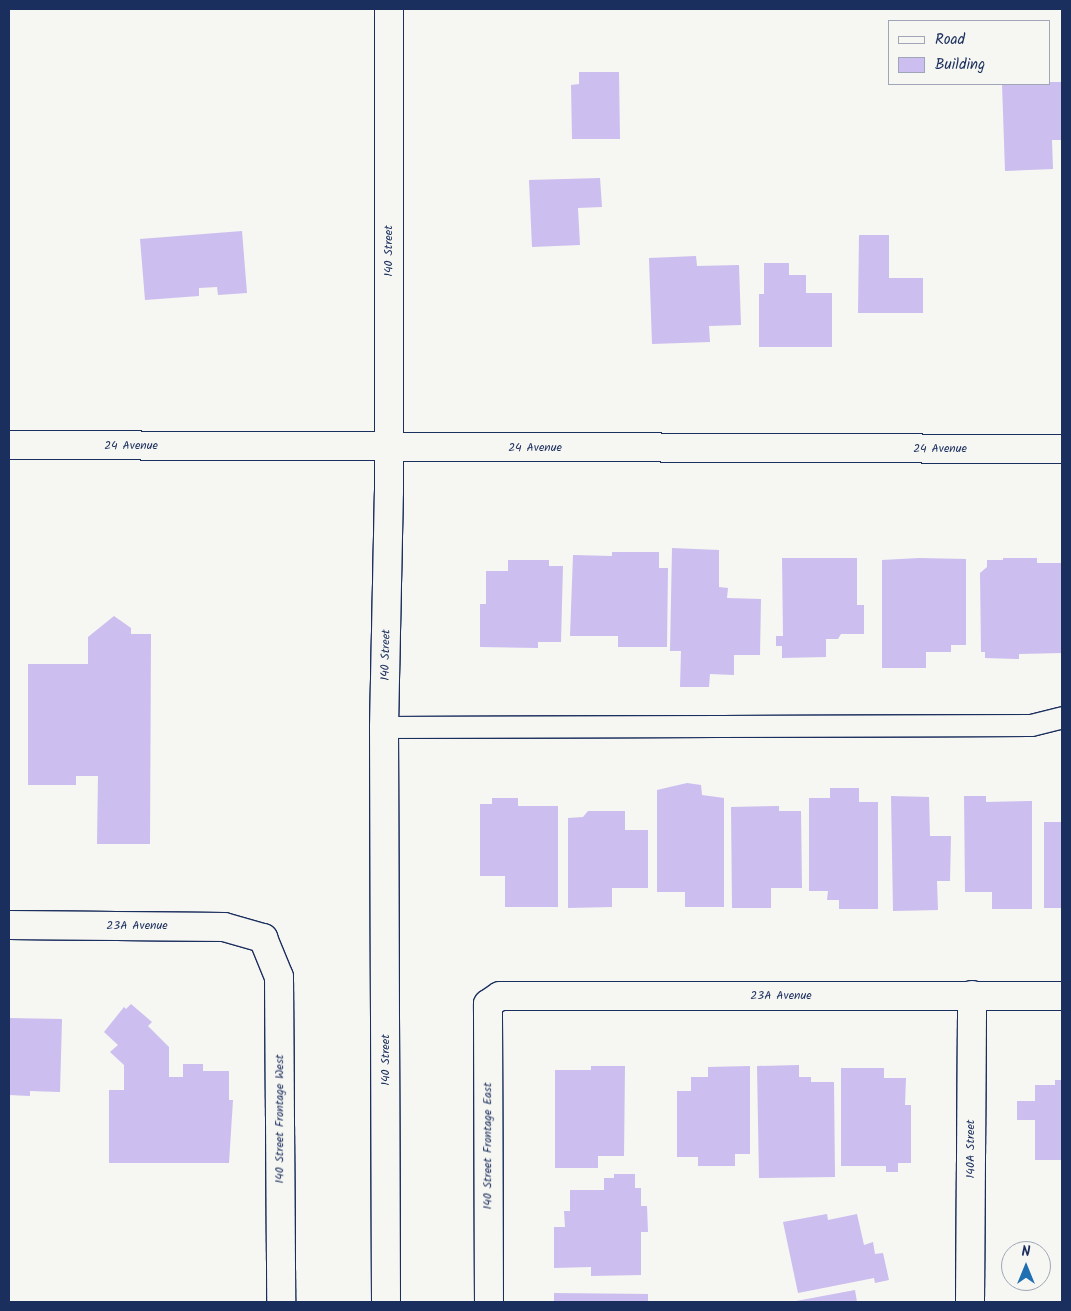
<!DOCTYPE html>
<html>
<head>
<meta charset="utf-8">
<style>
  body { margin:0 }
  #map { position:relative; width:1071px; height:1311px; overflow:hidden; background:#f6f6f2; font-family:Kalam,sans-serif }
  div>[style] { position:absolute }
  .building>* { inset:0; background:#ccbeef }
  .roads { filter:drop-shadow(1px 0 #1b2f5e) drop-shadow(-1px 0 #1b2f5e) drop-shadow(0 1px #1b2f5e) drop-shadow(0 -1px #1b2f5e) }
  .service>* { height:21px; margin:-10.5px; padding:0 10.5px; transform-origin:10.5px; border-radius:10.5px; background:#f6f6f2 }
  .minor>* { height:28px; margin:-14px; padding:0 14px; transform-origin:14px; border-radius:14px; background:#f6f6f2 }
  .secondary>* { height:28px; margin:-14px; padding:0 14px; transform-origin:14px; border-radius:14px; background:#f6f6f2 }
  span { translate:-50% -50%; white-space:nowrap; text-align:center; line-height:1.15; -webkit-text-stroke:4px #f6f6f2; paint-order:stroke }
  .street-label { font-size:12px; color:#1b2f5e }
  .frame { position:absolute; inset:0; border:10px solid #1b2f5e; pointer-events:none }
  .legend { position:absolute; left:888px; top:20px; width:162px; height:65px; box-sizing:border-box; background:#f6f6f2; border:1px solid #9ea6b7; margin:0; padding:6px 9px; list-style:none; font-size:15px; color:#1b2f5e }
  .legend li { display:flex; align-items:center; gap:10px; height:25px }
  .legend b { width:25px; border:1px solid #9ea6b7 }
  .north { position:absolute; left:1001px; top:1241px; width:50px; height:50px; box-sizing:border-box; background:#f6f6f2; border:1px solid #9ea6b7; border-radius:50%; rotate:0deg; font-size:14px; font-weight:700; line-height:20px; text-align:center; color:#1b2f5e }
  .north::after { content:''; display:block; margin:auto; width:18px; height:22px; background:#1f6fb2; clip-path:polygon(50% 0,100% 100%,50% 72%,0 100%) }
</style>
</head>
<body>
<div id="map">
  <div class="building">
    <div style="clip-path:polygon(579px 72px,619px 72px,620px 139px,572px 139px,571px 85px,579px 84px)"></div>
    <div style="clip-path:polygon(1050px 82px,1062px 82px,1062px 140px,1052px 140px,1053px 169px,1005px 171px,1002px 84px)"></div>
    <div style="clip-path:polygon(600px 178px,602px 207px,578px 208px,580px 245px,532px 247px,529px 180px)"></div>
    <div style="clip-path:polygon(242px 231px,247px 293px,218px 295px,217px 287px,199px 288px,199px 296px,145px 300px,140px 239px)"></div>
    <div style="clip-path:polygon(859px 235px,889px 235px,889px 278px,923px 278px,923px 313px,858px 313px)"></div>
    <div style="clip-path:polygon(696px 256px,697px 266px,739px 265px,741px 325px,709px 326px,710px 342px,652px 344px,649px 258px)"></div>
    <div style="clip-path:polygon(764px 263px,789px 263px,789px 275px,806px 275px,806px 293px,832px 293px,832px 347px,759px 347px,759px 294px,764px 294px)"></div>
    <div style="clip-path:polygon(672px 548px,719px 550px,719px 587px,728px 588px,727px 598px,761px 599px,760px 655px,734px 655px,734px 675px,710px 674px,709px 687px,680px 687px,681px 651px,670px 651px)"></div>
    <div style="clip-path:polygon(612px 552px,659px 552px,659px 568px,668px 568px,667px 647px,618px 647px,618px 636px,570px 636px,573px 555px,612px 556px)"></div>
    <div style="clip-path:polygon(782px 558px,857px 558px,857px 605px,864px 605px,864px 634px,841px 634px,838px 639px,826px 639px,826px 657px,782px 658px,782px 646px,776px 646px,776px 636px,783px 636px)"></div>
    <div style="clip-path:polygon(919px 558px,966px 559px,966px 645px,951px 645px,951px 652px,926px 652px,926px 668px,882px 668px,882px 560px)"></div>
    <div style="clip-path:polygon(1003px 558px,1037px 558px,1037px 563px,1062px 563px,1062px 653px,1019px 654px,1019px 659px,985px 658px,985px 652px,981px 652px,980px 573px,987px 567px,987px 560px,1003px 560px)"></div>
    <div style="clip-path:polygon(508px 560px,549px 560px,549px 566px,563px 566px,561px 642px,538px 642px,538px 648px,480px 647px,480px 604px,486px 604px,486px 571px,508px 571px)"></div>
    <div style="clip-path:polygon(114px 616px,131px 628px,131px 634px,151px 634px,150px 844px,97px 844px,98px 776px,76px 776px,76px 785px,28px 785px,28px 664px,88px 664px,88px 637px)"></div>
    <div style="clip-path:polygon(687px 783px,701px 785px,702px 795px,724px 798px,724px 907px,685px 907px,685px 892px,657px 892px,657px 790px)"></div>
    <div style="clip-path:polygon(830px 788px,859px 788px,859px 802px,878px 802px,878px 909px,839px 909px,839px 900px,827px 900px,828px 891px,809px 891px,809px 798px,830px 798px)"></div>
    <div style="clip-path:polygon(891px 796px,929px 797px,930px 836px,951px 836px,950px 881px,937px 881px,938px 910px,893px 911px)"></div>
    <div style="clip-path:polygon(964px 796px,986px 796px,986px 802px,1032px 801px,1032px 909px,992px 909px,992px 892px,965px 892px)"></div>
    <div style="clip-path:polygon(492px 798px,518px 798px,518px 806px,558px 806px,558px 907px,505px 907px,505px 876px,480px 876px,480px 804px,492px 804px)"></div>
    <div style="clip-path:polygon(779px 806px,779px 811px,801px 811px,802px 888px,771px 888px,771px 908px,732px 908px,731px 807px)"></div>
    <div style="clip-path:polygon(588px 811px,625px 811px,625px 830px,648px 830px,648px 888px,612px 888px,612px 907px,568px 908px,568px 818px,583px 817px)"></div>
    <div style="clip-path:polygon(1044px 822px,1062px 822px,1062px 908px,1044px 908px)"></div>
    <div style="clip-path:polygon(131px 1004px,152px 1022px,148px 1026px,169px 1047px,169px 1077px,183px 1077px,183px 1064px,203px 1064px,203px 1071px,229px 1071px,229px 1100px,233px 1100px,229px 1163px,109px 1163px,109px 1090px,124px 1090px,124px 1065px,110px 1052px,118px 1045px,104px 1032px,124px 1007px,126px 1009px)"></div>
    <div style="clip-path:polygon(9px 1018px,62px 1019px,60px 1092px,30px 1091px,30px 1096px,9px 1095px)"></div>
    <div style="clip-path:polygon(799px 1065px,799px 1077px,811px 1077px,811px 1082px,834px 1082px,835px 1177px,759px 1178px,757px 1066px)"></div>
    <div style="clip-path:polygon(591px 1066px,625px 1066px,624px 1156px,598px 1156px,598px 1168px,555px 1168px,555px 1070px,591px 1070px)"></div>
    <div style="clip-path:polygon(750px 1066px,750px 1154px,735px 1154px,735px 1166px,698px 1166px,698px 1157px,677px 1157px,677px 1091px,691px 1091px,691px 1077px,708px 1077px,708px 1067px)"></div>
    <div style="clip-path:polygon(841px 1068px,884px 1068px,884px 1078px,906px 1078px,905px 1105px,911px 1105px,911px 1163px,898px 1163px,898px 1172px,886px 1172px,886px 1166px,841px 1166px)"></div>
    <div style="clip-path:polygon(1055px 1080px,1062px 1080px,1062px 1160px,1035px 1160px,1035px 1120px,1017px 1120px,1017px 1101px,1035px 1101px,1035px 1085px,1055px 1085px)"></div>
    <div style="clip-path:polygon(614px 1174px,635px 1174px,635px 1188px,641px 1188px,641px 1206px,647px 1206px,648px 1232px,641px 1232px,641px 1275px,591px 1276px,591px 1267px,554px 1268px,554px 1227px,565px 1227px,564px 1211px,570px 1211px,570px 1190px,604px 1190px,604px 1178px,614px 1178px)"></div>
    <div style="clip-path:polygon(827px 1214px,828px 1220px,857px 1214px,864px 1245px,873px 1242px,875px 1254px,883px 1253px,889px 1280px,875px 1283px,874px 1278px,798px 1293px,783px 1222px)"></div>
    <div style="clip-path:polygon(855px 1290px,857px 1302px,797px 1302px,796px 1301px)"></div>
    <div style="clip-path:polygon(554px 1293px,648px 1294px,648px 1302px,554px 1302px)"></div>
  </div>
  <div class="roads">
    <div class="service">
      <div style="left:384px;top:727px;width:647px;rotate:-0.18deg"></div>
      <div style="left:1031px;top:725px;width:32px;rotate:-14deg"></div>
    </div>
    <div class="minor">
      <div style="left:9px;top:925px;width:215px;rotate:0.5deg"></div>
      <div style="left:224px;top:927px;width:41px;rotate:15.8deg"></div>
      <div style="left:263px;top:938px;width:42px;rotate:67.7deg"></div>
      <div style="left:279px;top:977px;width:325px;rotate:89.6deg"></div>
      <div style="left:489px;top:1302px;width:298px;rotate:-90.2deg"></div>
      <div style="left:488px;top:1004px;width:14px;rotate:-34deg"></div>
      <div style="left:500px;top:996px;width:562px"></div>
      <div style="left:970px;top:1302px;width:307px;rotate:-89.6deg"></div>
    </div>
    <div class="secondary">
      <div style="left:9px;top:445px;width:1053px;rotate:0.22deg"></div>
      <div style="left:386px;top:1302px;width:575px;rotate:-90.2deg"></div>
      <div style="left:384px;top:727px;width:235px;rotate:-88.8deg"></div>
      <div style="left:389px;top:492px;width:483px;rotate:-90deg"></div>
    </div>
  </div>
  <div class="street-label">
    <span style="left:389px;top:251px;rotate:-90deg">140 Street</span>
    <span style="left:131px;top:446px">24 Avenue</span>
    <span style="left:535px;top:448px">24 Avenue</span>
    <span style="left:940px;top:449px">24 Avenue</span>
    <span style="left:386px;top:655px;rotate:-89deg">140 Street</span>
    <span style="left:137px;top:926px">23A Avenue</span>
    <span style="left:781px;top:996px">23A Avenue</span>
    <span style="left:386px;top:1060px;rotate:-90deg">140 Street</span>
    <span style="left:280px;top:1119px;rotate:-90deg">140 Street Frontage West</span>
    <span style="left:488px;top:1146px;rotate:-90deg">140 Street Frontage East</span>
    <span style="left:971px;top:1149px;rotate:-90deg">140A Street</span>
  </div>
  <div class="frame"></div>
  <ul class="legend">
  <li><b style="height:6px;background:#f6f6f2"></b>Road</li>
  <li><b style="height:14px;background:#ccbeef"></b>Building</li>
  </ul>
  <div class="north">N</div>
</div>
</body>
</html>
